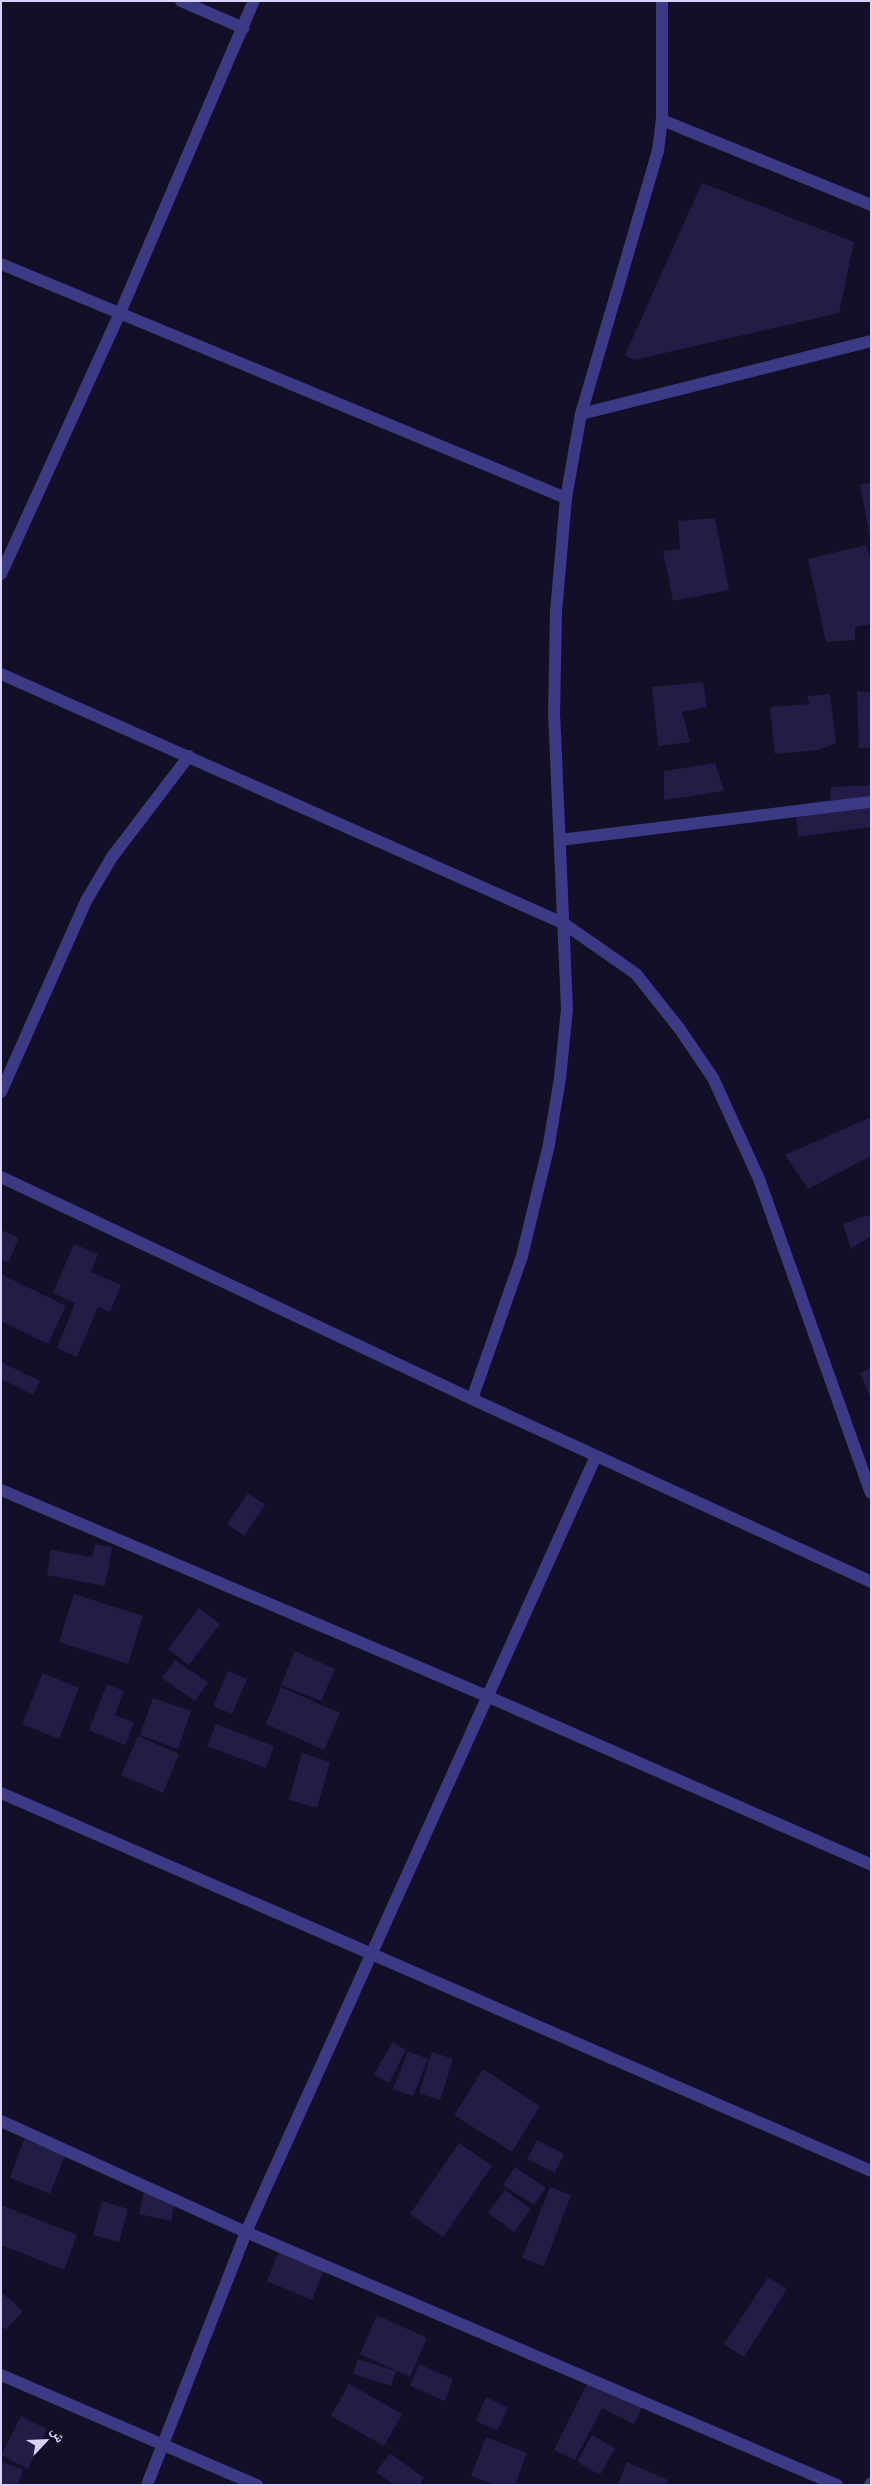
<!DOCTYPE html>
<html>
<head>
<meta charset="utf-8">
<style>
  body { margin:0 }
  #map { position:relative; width:872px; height:2486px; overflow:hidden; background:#130f26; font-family:"Exo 2","Noto Naskh Arabic",sans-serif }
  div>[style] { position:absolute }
  .building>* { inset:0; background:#241b47 }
  .minor>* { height:12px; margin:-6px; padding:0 6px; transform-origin:6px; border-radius:6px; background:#3d3a85 }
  span { translate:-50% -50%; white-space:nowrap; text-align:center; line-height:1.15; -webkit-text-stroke:4px #130f26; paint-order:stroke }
  .frame { position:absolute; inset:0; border:2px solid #d9d4ff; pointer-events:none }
  .north { position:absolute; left:20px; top:2416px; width:50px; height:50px; -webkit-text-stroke:4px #130f26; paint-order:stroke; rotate:65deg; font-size:14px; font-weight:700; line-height:20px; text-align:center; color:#d9d4ff }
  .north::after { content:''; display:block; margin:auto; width:18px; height:22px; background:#d9d4ff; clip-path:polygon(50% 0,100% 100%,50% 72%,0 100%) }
</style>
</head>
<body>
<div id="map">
  <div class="building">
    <div style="clip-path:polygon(702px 183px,854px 242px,839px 313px,634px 360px,625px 355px)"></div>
    <div style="clip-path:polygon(871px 483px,871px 538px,870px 538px,860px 484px)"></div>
    <div style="clip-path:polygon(715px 518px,729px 590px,673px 601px,663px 551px,680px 549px,678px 521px)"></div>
    <div style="clip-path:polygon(866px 545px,871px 560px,871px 624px,855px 627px,855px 640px,826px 642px,808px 559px)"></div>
    <div style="clip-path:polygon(703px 682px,707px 707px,682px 712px,690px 742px,658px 746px,652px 687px)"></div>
    <div style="clip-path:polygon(857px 691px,871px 693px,871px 748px,859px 748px)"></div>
    <div style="clip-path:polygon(830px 694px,836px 743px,818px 750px,775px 754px,770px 707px,810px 704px,807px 696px)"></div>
    <div style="clip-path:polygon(715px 763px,724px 791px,664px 800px,664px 771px)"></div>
    <div style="clip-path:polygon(871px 785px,871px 827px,798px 837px,795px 805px,830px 800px,831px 787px)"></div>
    <div style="clip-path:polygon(871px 1117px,871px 1156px,808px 1189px,785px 1155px)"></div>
    <div style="clip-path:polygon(864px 1216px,871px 1216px,871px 1236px,851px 1249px,843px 1224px)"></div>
    <div style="clip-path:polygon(1px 1230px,19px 1238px,8px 1263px,1px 1260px)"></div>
    <div style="clip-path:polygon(74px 1244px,98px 1254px,91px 1272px,121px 1285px,110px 1312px,98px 1307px,77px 1357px,57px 1348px,75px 1303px,53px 1293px)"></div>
    <div style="clip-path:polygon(1px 1274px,66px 1306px,48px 1344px,1px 1321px)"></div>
    <div style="clip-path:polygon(1px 1362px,40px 1381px,33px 1395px,1px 1379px)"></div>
    <div style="clip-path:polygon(871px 1368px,871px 1399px,860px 1373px)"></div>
    <div style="clip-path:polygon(248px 1493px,265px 1505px,244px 1536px,227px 1524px)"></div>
    <div style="clip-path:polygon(95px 1544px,112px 1547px,105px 1586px,47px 1575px,51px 1550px,92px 1557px)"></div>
    <div style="clip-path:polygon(74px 1594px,143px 1616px,128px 1664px,59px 1642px)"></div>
    <div style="clip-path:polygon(199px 1608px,220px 1624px,189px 1665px,168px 1649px)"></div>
    <div style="clip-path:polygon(295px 1651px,335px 1669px,321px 1701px,281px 1685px)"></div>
    <div style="clip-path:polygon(175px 1660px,208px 1682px,195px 1701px,162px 1678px)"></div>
    <div style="clip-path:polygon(228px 1671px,247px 1679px,232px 1714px,213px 1706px)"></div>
    <div style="clip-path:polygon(43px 1673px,79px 1688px,59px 1739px,22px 1724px)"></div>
    <div style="clip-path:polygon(107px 1684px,124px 1691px,115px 1715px,134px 1723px,125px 1745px,89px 1730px)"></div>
    <div style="clip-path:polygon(281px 1687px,340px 1713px,324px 1750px,266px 1724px)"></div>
    <div style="clip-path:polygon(153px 1698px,191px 1711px,178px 1749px,140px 1735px)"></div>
    <div style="clip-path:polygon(216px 1724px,274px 1746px,266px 1768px,207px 1746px)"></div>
    <div style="clip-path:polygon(138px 1736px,179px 1754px,163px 1793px,121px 1775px)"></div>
    <div style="clip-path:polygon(302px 1753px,330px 1762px,317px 1808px,289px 1800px)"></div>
    <div style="clip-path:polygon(392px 2042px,406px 2050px,389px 2083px,374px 2075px)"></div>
    <div style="clip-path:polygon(408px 2051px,428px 2059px,413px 2096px,393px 2089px)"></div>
    <div style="clip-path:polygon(432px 2052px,453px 2059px,440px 2100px,419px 2093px)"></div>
    <div style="clip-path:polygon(483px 2069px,540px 2106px,512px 2152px,454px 2115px)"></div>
    <div style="clip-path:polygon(24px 2139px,65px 2155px,50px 2194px,10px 2178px)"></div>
    <div style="clip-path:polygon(537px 2140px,564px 2154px,555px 2173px,527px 2159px)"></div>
    <div style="clip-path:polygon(459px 2143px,492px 2166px,443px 2237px,410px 2214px)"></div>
    <div style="clip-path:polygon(515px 2167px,546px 2188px,534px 2205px,503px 2185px)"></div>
    <div style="clip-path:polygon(550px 2187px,571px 2195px,544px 2266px,522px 2258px)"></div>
    <div style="clip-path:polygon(505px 2190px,531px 2209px,514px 2232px,488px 2213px)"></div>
    <div style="clip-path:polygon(144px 2191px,176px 2197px,171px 2221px,139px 2214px)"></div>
    <div style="clip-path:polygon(102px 2201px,128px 2209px,119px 2242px,93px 2235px)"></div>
    <div style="clip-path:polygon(1px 2205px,77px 2235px,64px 2270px,1px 2245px)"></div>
    <div style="clip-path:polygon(282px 2243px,327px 2262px,312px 2300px,267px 2281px)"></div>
    <div style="clip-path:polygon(768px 2277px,787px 2289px,744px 2357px,724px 2344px)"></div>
    <div style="clip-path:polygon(1px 2292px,23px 2311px,6px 2330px,1px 2325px)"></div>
    <div style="clip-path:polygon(377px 2315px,427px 2338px,410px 2377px,360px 2354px)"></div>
    <div style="clip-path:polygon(358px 2359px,396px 2371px,391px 2386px,353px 2374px)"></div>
    <div style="clip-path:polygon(419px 2364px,453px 2379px,445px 2401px,410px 2386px)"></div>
    <div style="clip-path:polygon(591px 2376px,644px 2402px,634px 2424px,602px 2408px,575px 2460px,554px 2450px)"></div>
    <div style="clip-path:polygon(349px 2384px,402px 2414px,384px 2446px,331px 2416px)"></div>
    <div style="clip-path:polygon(486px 2397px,508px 2408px,497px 2431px,476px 2421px)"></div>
    <div style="clip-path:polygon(21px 2416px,47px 2429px,28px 2469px,1px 2455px)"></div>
    <div style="clip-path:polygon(592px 2435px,615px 2448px,600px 2475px,577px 2462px)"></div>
    <div style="clip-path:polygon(486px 2437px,527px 2453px,515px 2485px,494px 2485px,471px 2476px)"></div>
    <div style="clip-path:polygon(390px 2453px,424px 2478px,419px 2485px,394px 2485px,376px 2472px)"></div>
    <div style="clip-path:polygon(1px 2462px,23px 2469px,18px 2485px,1px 2485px)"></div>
    <div style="clip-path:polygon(627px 2462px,668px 2480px,666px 2485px,618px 2485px)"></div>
  </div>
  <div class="minor">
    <div style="left:181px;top:1px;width:68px;rotate:23.5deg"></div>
    <div style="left:662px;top:120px;width:226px;rotate:22.1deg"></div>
    <div style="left:1px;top:264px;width:612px;rotate:22.5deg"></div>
    <div style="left:581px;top:414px;width:299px;rotate:-14.1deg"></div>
    <div style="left:1px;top:574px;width:287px;rotate:-65.5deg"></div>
    <div style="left:120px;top:313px;width:340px;rotate:-66.8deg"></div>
    <div style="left:1px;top:674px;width:615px;rotate:23.9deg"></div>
    <div style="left:563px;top:923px;width:89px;rotate:34.9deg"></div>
    <div style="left:636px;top:974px;width:69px;rotate:51.5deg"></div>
    <div style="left:679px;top:1028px;width:60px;rotate:55.8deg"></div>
    <div style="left:713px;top:1078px;width:111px;rotate:65.5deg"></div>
    <div style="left:759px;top:1179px;width:333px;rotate:70.4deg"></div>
    <div style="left:560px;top:840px;width:313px;rotate:-7deg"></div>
    <div style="left:1px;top:1092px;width:209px;rotate:-66deg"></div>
    <div style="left:86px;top:901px;width:51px;rotate:-59.4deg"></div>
    <div style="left:112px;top:857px;width:127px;rotate:-52.7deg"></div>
    <div style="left:1px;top:1177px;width:521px;rotate:25.24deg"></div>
    <div style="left:472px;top:1399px;width:439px;rotate:24.6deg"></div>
    <div style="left:472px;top:1399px;width:151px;rotate:-70.7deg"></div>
    <div style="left:522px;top:1256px;width:115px;rotate:-76.4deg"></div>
    <div style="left:549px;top:1144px;width:67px;rotate:-80.5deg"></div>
    <div style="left:560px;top:1078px;width:69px;rotate:-84.2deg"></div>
    <div style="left:567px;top:1009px;width:293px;rotate:-92.5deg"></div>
    <div style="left:554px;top:716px;width:104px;rotate:-88.9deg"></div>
    <div style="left:556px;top:612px;width:114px;rotate:-85deg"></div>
    <div style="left:566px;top:498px;width:85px;rotate:-79.9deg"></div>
    <div style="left:581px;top:414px;width:274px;rotate:-73.7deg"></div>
    <div style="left:658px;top:151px;width:31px;rotate:-83deg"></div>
    <div style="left:662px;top:120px;width:119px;rotate:-90deg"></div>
    <div style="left:1px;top:1490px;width:530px;rotate:22.99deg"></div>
    <div style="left:489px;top:1697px;width:417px;rotate:23.7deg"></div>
    <div style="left:1px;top:1793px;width:949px;rotate:23.48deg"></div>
    <div style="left:1px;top:2121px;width:269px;rotate:24.4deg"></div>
    <div style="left:246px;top:2232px;width:643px;rotate:23.18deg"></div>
    <div style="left:1px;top:2375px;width:279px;rotate:23.3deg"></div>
    <div style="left:147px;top:2485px;width:272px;rotate:-68.6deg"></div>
    <div style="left:246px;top:2232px;width:851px;rotate:-65.72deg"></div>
    <div style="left:870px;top:2485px;width:2px;rotate:-63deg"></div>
  </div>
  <div class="frame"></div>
  <div class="north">ش</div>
</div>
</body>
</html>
